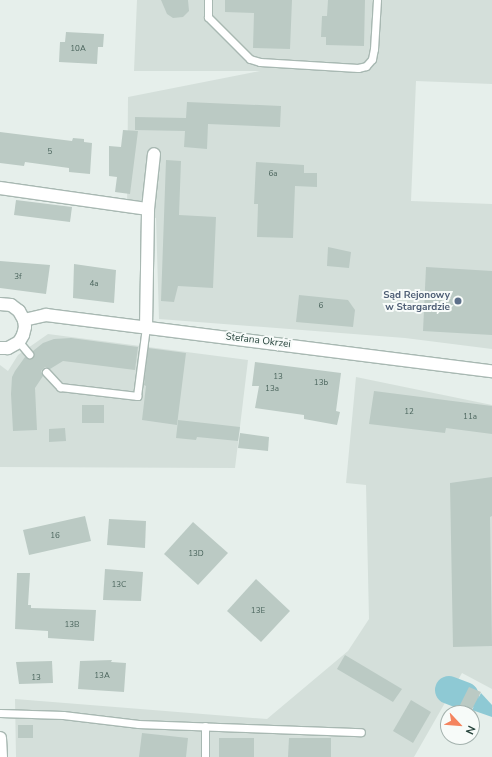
<!DOCTYPE html>
<html>
<head>
<meta charset="utf-8">
<style>
  body { margin:0 }
  #map { position:relative; width:492px; height:757px; overflow:hidden; background:#e6efeb; font-family:"Nunito Sans",sans-serif }
  div>[style] { position:absolute }
  .built>* { inset:0; background:#d4dfda }
  .water>* { inset:0; background:#8ec9d4 }
  .river>* { height:28px; margin:-14px; padding:0 14px; transform-origin:14px; border-radius:14px; background:#8ec9d4 }
  .building>* { inset:0; background:#bbcac4 }
  .roads { filter:drop-shadow(1px 0 #a8b8b2) drop-shadow(-1px 0 #a8b8b2) drop-shadow(0 1px #a8b8b2) drop-shadow(0 -1px #a8b8b2) }
  .service>* { height:7px; margin:-3.5px; padding:0 3.5px; transform-origin:3.5px; border-radius:3.5px; background:#fff }
  .minor>* { height:12px; margin:-6px; padding:0 6px; transform-origin:6px; border-radius:6px; background:#fff }
  .tertiary>* { height:12px; margin:-6px; padding:0 6px; transform-origin:6px; border-radius:6px; background:#fff }
  .dots>* { width:11px; height:11px; translate:-50% -50%; box-sizing:border-box; border:2px solid #f7fbf9; border-radius:50% }
  span { translate:-50% -50%; white-space:nowrap; text-align:center; line-height:1.15; -webkit-text-stroke:4px #f7fbf9; paint-order:stroke }
  .number-label { font-size:8px; color:#4a645c }
  .number-label span { -webkit-text-stroke-width:0 }
  .service-label { font-size:10px; color:#4e5e75; font-weight:700 }
  .right { translate:-100% -50%; text-align:right }
  .street-label { font-size:10px; color:#24423a }
  .north { position:absolute; left:440px; top:705px; width:40px; height:40px; box-sizing:border-box; background:#f7fbf9; border:1px solid #a3b1ad; border-radius:50%; rotate:116deg; font-size:11px; font-weight:700; line-height:16px; text-align:center; color:#24423a }
  .north::after { content:''; display:block; margin:auto; width:14px; height:18px; background:#f4845f; clip-path:polygon(50% 0,100% 100%,50% 72%,0 100%) }
</style>
</head>
<body>
<div id="map">
  <div class="built">
    <div style="clip-path:polygon(137px 0,492px 0,492px 84px,416px 81px,411px 201px,492px 204px,492px 349px,405px 338px,159px 319px,156px 218px,127px 212px,128px 97px,260px 71px,134px 71px)"></div>
    <div style="clip-path:polygon(48px 334px,248px 360px,235px 468px,0 467px,0 365px,8px 371px,18px 355px)"></div>
    <div style="clip-path:polygon(356px 377px,492px 405px,492px 689px,462px 673px,414px 757px,16px 757px,15px 699px,267px 719px,348px 651px,369px 619px,366px 485px,346px 483px)"></div>
  </div>
  <div class="water">
    <div style="clip-path:polygon(481px 693px,492px 705px,492px 717px,472px 710px)"></div>
  </div>
  <div class="river">
    <div style="left:449px;top:690px;width:17px;rotate:21deg"></div>
  </div>
  <div class="building">
    <div style="clip-path:polygon(161px 0,188px 0,189px 11px,183px 17px,173px 18px,167px 14px)"></div>
    <div style="clip-path:polygon(225px 0,292px 0,290px 49px,253px 48px,254px 13px,225px 12px)"></div>
    <div style="clip-path:polygon(328px 0,365px 0,364px 46px,326px 45px,326px 37px,321px 37px,322px 16px,327px 16px)"></div>
    <div style="clip-path:polygon(66px 32px,104px 34px,103px 47px,98px 47px,97px 64px,59px 62px,60px 42px,65px 42px)"></div>
    <div style="clip-path:polygon(187px 102px,281px 106px,280px 127px,208px 124px,207px 149px,184px 147px,185px 131px,135px 130px,135px 117px,186px 118px)"></div>
    <div style="clip-path:polygon(123px 130px,138px 131px,130px 194px,115px 192px,117px 177px,109px 176px,109px 146px,121px 147px)"></div>
    <div style="clip-path:polygon(0 132px,72px 141px,73px 138px,84px 139px,84px 142px,92px 143px,90px 174px,69px 172px,69px 168px,25px 162px,24px 166px,0 163px)"></div>
    <div style="clip-path:polygon(166px 160px,181px 161px,179px 215px,216px 217px,213px 288px,178px 286px,174px 302px,161px 301px)"></div>
    <div style="clip-path:polygon(256px 162px,304px 165px,304px 173px,317px 173px,317px 187px,295px 186px,293px 238px,257px 237px,258px 204px,254px 204px)"></div>
    <div style="clip-path:polygon(16px 200px,72px 207px,70px 222px,14px 215px)"></div>
    <div style="clip-path:polygon(328px 247px,351px 252px,349px 268px,327px 266px)"></div>
    <div style="clip-path:polygon(0 261px,50px 265px,46px 294px,0 288px)"></div>
    <div style="clip-path:polygon(74px 264px,116px 270px,114px 303px,73px 298px)"></div>
    <div style="clip-path:polygon(426px 267px,492px 271px,492px 335px,423px 331px)"></div>
    <div style="clip-path:polygon(299px 295px,348px 300px,355px 310px,353px 327px,296px 322px)"></div>
    <div style="clip-path:polygon(71px 338px,138px 347px,135px 370px,63px 361px,50px 369px,45px 367px,41px 371px,43px 376px,35px 388px,37px 430px,13px 431px,11px 394px,12px 377px,15px 371px,25px 357px,29px 359px,32px 358px,33px 351px,43px 343px,54px 339px)"></div>
    <div style="clip-path:polygon(148px 348px,186px 353px,177px 425px,142px 420px,146px 386px,144px 385px)"></div>
    <div style="clip-path:polygon(255px 362px,341px 373px,336px 411px,340px 412px,337px 425px,304px 419px,304px 415px,255px 408px,259px 386px,252px 386px)"></div>
    <div style="clip-path:polygon(374px 391px,492px 406px,492px 434px,446px 428px,445px 433px,369px 424px)"></div>
    <div style="clip-path:polygon(82px 405px,104px 405px,104px 423px,82px 423px)"></div>
    <div style="clip-path:polygon(178px 420px,240px 427px,238px 441px,197px 437px,196px 440px,176px 438px)"></div>
    <div style="clip-path:polygon(65px 428px,66px 441px,49px 442px,49px 429px)"></div>
    <div style="clip-path:polygon(240px 433px,269px 437px,268px 451px,238px 448px)"></div>
    <div style="clip-path:polygon(492px 477px,492px 516px,490px 517px,492px 646px,453px 647px,450px 483px)"></div>
    <div style="clip-path:polygon(85px 516px,91px 541px,29px 555px,23px 530px)"></div>
    <div style="clip-path:polygon(109px 519px,146px 521px,145px 548px,107px 545px)"></div>
    <div style="clip-path:polygon(193px 522px,228px 553px,198px 585px,164px 554px)"></div>
    <div style="clip-path:polygon(105px 569px,143px 572px,141px 601px,103px 600px)"></div>
    <div style="clip-path:polygon(17px 573px,30px 573px,28px 605px,31px 605px,31px 608px,96px 610px,94px 641px,48px 638px,48px 631px,15px 629px)"></div>
    <div style="clip-path:polygon(256px 579px,290px 611px,261px 642px,227px 611px)"></div>
    <div style="clip-path:polygon(345px 655px,402px 689px,393px 702px,337px 669px)"></div>
    <div style="clip-path:polygon(112px 660px,111px 662px,126px 663px,124px 692px,78px 689px,80px 661px)"></div>
    <div style="clip-path:polygon(52px 661px,53px 683px,19px 684px,16px 662px)"></div>
    <div style="clip-path:polygon(469px 687px,481px 692px,471px 711px,460px 705px)"></div>
    <div style="clip-path:polygon(411px 700px,431px 712px,413px 743px,393px 731px)"></div>
    <div style="clip-path:polygon(18px 725px,33px 725px,33px 738px,18px 738px)"></div>
    <div style="clip-path:polygon(142px 733px,188px 738px,186px 757px,139px 757px)"></div>
    <div style="clip-path:polygon(219px 738px,254px 738px,254px 757px,219px 757px)"></div>
    <div style="clip-path:polygon(289px 738px,331px 738px,331px 757px,288px 757px)"></div>
  </div>
  <div class="roads">
    <div class="service">
      <div style="left:208px;top:0;width:17px;rotate:90deg"></div>
      <div style="left:208px;top:17px;width:59px;rotate:45deg"></div>
      <div style="left:250px;top:59px;width:10px;rotate:17deg"></div>
      <div style="left:260px;top:62px;width:98px;rotate:3.5deg"></div>
      <div style="left:358px;top:68px;width:8px;rotate:-14deg"></div>
      <div style="left:366px;top:66px;width:9px;rotate:-49deg"></div>
      <div style="left:372px;top:59px;width:10px;rotate:-79deg"></div>
      <div style="left:374px;top:49px;width:49px;rotate:-86.5deg"></div>
      <div style="left:19px;top:342px;width:16px;rotate:50deg"></div>
      <div style="left:46px;top:372px;width:21px;rotate:47deg"></div>
      <div style="left:60px;top:387px;width:78px;rotate:6.7deg"></div>
      <div style="left:137px;top:396px;width:70px;rotate:-82.6deg"></div>
      <div style="left:0;top:713px;width:63px;rotate:1.8deg"></div>
      <div style="left:63px;top:715px;width:76px;rotate:6.8deg"></div>
      <div style="left:138px;top:724px;width:223px;rotate:2.1deg"></div>
      <div style="left:205px;top:757px;width:31px;rotate:-90deg"></div>
    </div>
    <div class="minor">
      <div style="left:0;top:188px;width:149px;rotate:8.1deg"></div>
      <div style="left:146px;top:327px;width:118px;rotate:-89deg"></div>
      <div style="left:148px;top:209px;width:55px;rotate:-83.8deg"></div>
    </div>
    <div class="tertiary">
      <div style="left:0;top:304px;width:11px;rotate:5deg"></div>
      <div style="left:11px;top:305px;width:10px;rotate:37deg"></div>
      <div style="left:19px;top:311px;width:10px;rotate:61deg"></div>
      <div style="left:24px;top:320px;width:7px;rotate:82deg"></div>
      <div style="left:25px;top:327px;width:8px;rotate:104deg"></div>
      <div style="left:23px;top:335px;width:8px;rotate:120deg"></div>
      <div style="left:19px;top:342px;width:13px;rotate:151deg"></div>
      <div style="left:8px;top:348px;width:8px;rotate:180deg"></div>
      <div style="left:24px;top:320px;width:23px;rotate:-13deg"></div>
      <div style="left:46px;top:315px;width:450px;rotate:7.2deg"></div>
      <div style="left:0;top:738px;width:19px;rotate:87deg"></div>
    </div>
  </div>
  <div class="dots">
    <div style="left:458px;top:301px;background:#5c6f8a"></div>
  </div>
  <div class="number-label">
    <span style="left:78px;top:49px">10A</span>
    <span style="left:50px;top:152px">5</span>
    <span style="left:273px;top:174px">6a</span>
    <span style="left:18px;top:277px">3f</span>
    <span style="left:94px;top:284px">4a</span>
    <span style="left:321px;top:306px">6</span>
    <span style="left:278px;top:377px">13</span>
    <span style="left:321px;top:383px">13b</span>
    <span style="left:272px;top:389px">13a</span>
    <span style="left:409px;top:412px">12</span>
    <span style="left:470px;top:417px">11a</span>
    <span style="left:55px;top:536px">16</span>
    <span style="left:196px;top:554px">13D</span>
    <span style="left:119px;top:585px">13C</span>
    <span style="left:258px;top:611px">13E</span>
    <span style="left:72px;top:625px">13B</span>
    <span style="left:102px;top:676px">13A</span>
    <span style="left:36px;top:678px">13</span>
  </div>
  <div class="service-label">
    <span class="right" style="left:450px;top:301px">Sąd Rejonowy<br>w Stargardzie</span>
  </div>
  <div class="street-label">
    <span style="left:258px;top:341px;rotate:7deg">Stefana Okrzei</span>
  </div>
  <div class="north">N</div>
</div>
</body>
</html>
